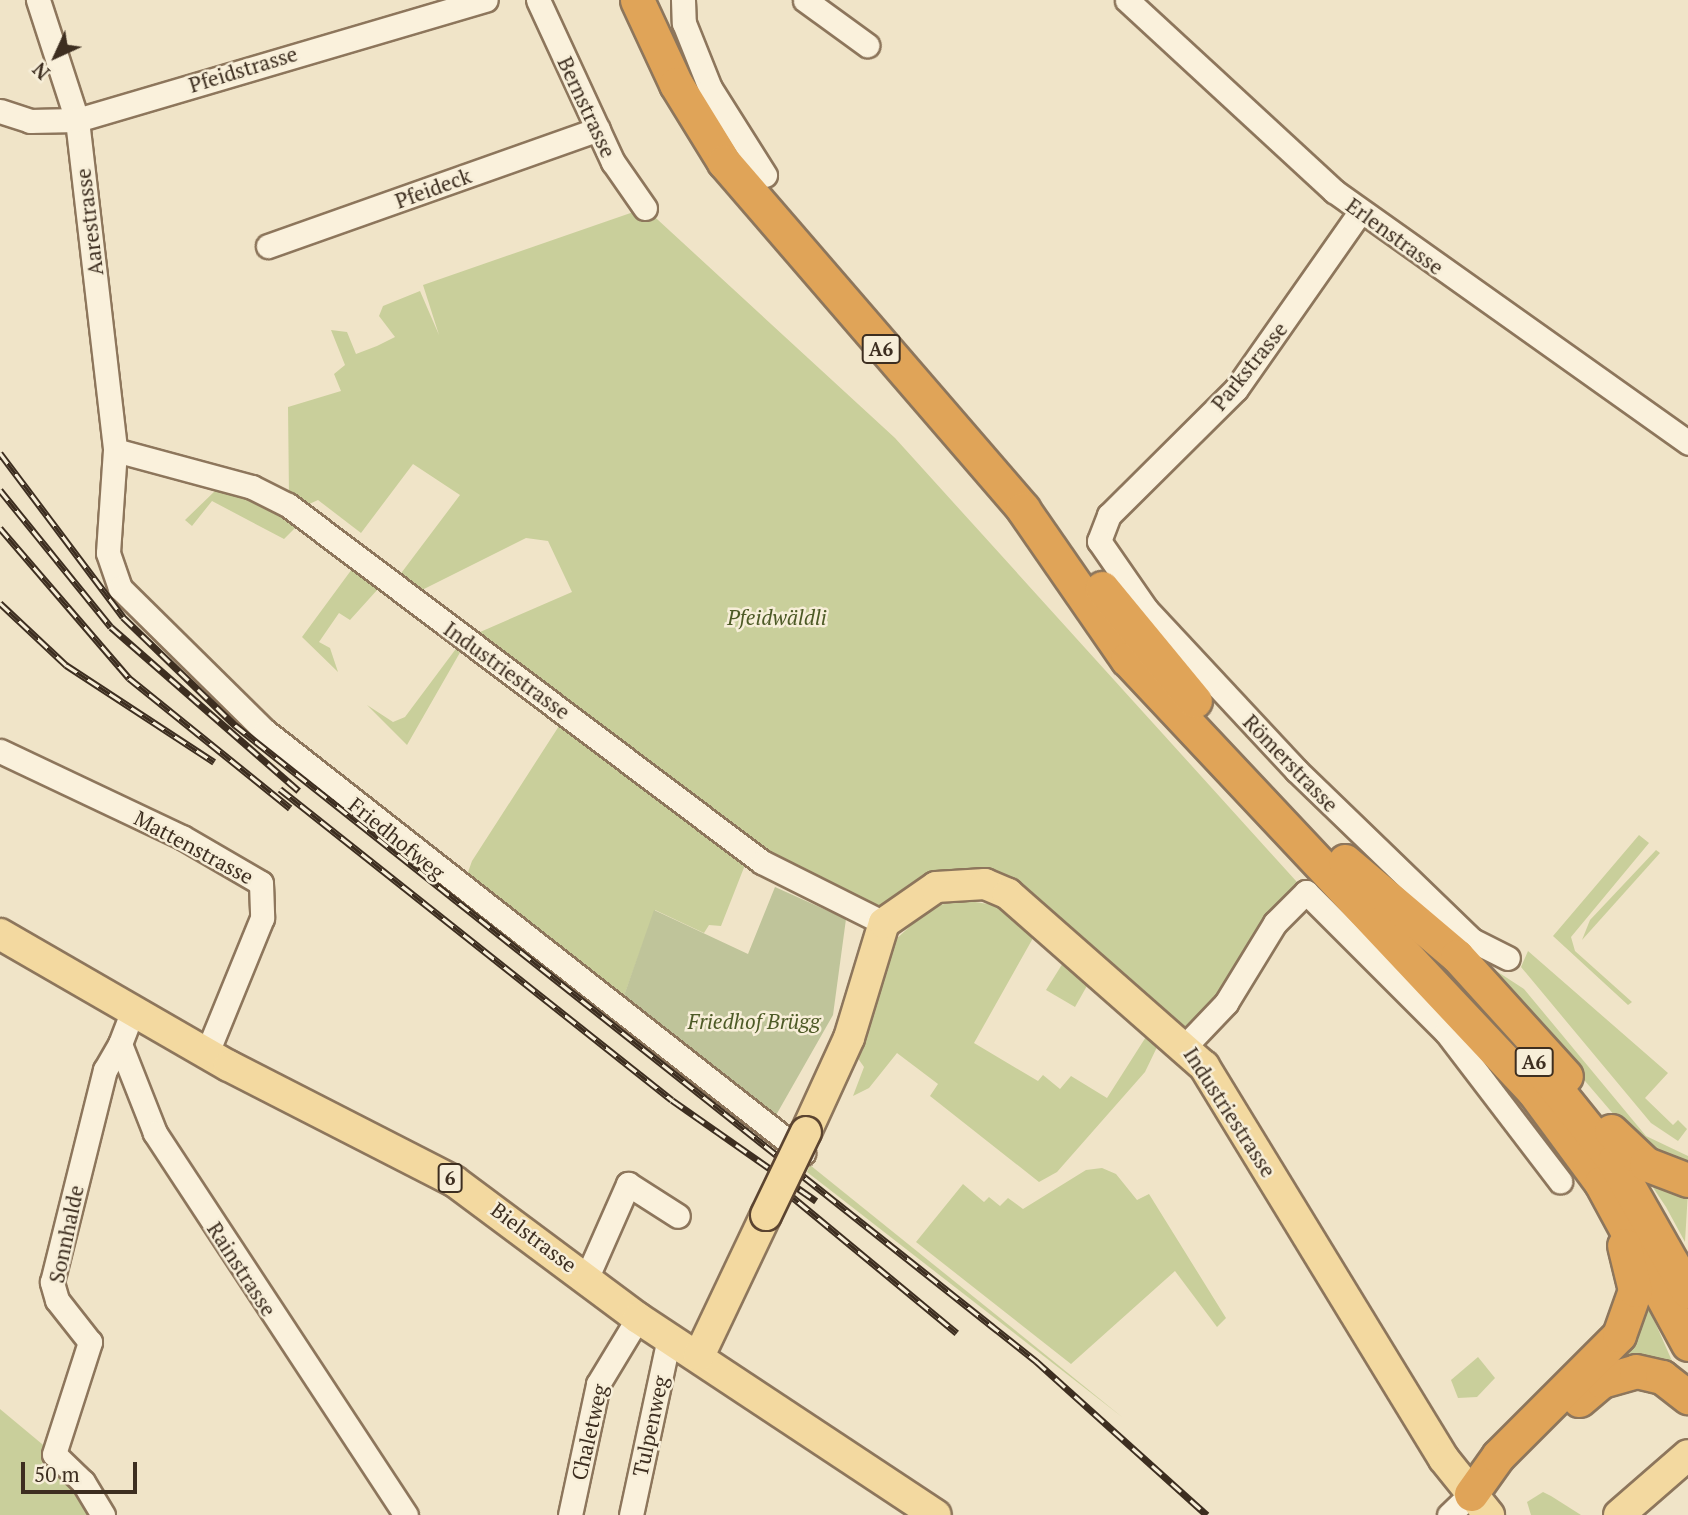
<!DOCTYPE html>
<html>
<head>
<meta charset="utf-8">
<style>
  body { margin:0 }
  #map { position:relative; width:1688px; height:1515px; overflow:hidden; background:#f0e4c8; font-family:"PT Serif",serif }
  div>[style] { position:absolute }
  .green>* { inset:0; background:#c9cf9b }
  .cemetery>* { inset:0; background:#bfc49a }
  .roads { filter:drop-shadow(2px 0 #8d765c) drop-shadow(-2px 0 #8d765c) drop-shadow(0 2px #8d765c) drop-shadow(0 -2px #8d765c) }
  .minor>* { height:23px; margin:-11.5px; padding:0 11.5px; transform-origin:11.5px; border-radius:11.5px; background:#faf1dc }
  .major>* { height:30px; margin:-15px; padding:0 15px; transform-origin:15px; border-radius:15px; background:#f3d9a0 }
  .highway>* { height:33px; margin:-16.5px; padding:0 16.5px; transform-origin:16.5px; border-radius:16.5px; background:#e0a458 }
  .rail>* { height:7px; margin-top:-3.5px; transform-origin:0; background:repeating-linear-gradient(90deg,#f7eed8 0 13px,#3d2e20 0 26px); box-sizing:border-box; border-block:2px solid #3d2e20 }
  .bridges { filter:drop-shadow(2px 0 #5b4430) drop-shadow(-2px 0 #5b4430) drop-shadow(0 2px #5b4430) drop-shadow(0 -2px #5b4430) }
  .major-bridge>* { height:30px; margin:-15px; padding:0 15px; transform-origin:15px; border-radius:15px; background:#f3d9a0 }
  span { translate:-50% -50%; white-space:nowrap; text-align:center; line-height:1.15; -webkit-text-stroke:5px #f7eed8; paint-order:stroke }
  .shield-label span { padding:2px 5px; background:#f7eed8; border:2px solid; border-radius:5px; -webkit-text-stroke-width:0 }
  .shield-label { font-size:19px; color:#3d2e20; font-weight:700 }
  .street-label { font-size:21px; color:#3d2e20 }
  .park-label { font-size:21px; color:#4d5a26; font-style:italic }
  .north { position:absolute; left:21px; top:21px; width:70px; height:70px; -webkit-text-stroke:5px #f7eed8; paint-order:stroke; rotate:225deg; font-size:19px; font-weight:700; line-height:28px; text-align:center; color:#3d2e20 }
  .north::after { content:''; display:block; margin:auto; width:24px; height:32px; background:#3d2e20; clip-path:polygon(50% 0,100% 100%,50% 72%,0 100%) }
  .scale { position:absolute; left:21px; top:1462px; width:116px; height:32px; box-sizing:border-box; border:4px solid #3d2e20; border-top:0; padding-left:9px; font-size:21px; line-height:24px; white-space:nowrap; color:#3d2e20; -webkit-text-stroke:5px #f7eed8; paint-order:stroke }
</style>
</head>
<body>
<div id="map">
  <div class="green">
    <div style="clip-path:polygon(645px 208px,895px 438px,1306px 892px,1187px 1044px,985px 884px,884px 923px,819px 892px,464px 639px,572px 592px,548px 541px,526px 538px,418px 592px,399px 576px,460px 495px,413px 464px,361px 533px,318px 500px,305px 506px,289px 496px,288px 407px,341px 391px,334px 374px,345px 365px,331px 330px,347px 332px,356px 354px,377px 346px,395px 337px,379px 316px,383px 306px,420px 291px,439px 335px,423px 285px)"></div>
    <div style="clip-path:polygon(211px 487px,274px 510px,295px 528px,284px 539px,212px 501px,192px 526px,185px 520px,216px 490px)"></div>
    <div style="clip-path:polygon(352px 569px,378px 589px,350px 620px,339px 613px,319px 642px,330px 648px,338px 672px,302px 637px)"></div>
    <div style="clip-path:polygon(458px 646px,462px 649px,407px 745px,367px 705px,393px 722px,405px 717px)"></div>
    <div style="clip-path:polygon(559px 726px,745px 865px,721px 926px,709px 925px,704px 933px,655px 910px,620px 1007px,463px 886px,472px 861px)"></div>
    <div style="clip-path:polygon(1639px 835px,1649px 843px,1571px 937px,1575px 951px,1632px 1002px,1628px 1005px,1553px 936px)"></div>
    <div style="clip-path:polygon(1656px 850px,1660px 853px,1582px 940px,1590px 920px)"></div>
    <div style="clip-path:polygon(962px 900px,1001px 906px,1037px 931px,974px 1043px,1038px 1081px,1043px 1075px,1060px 1089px,1071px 1076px,1107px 1098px,1151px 1029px,1159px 1043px,1145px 1072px,1057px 1172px,1039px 1182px,930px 1096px,938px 1084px,897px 1053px,869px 1088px,853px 1096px,864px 1067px,857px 1057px,893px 942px,931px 907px)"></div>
    <div style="clip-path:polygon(1528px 951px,1668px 1073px,1645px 1098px,1673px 1125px,1678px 1120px,1687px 1129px,1678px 1141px,1651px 1123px,1521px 967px)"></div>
    <div style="clip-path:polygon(1068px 955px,1092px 977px,1075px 1007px,1046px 990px)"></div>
    <div style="clip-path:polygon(1484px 963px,1524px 989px,1646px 1136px,1688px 1156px,1688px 1167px,1663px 1158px,1627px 1130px)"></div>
    <div style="clip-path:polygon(810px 1165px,1026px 1339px,1122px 1417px,807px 1172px)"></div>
    <div style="clip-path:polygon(1102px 1168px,1116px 1174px,1137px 1200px,1149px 1194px,1226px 1318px,1217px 1327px,1175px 1271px,1071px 1364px,916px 1242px,963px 1184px,984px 1202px,989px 1197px,1000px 1206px,1008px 1198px,1023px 1209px,1086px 1170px)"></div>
    <div style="clip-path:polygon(1646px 1177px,1688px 1191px,1685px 1242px,1666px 1207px)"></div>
    <div style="clip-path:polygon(1644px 1297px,1679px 1377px,1618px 1366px,1614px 1356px)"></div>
    <div style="clip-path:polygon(1478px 1357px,1495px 1378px,1477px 1397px,1458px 1398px,1451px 1380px)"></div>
    <div style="clip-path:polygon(0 1409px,54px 1454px,103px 1515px,0 1515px)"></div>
    <div style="clip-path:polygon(1543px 1492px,1551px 1496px,1581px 1515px,1531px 1515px,1527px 1502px)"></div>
  </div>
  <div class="cemetery">
    <div style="clip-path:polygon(775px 887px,846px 919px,833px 1015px,775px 1117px,620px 1007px,654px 910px,748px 954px)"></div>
  </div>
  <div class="roads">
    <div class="minor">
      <div style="left:38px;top:0;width:126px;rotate:72deg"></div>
      <div style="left:77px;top:120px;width:332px;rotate:83.4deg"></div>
      <div style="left:115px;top:450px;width:103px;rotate:93.9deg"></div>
      <div style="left:108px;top:553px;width:37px;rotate:71deg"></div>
      <div style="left:120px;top:588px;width:204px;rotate:44.6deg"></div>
      <div style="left:265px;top:731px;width:684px;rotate:38.11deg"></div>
      <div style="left:538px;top:0;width:179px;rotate:65.2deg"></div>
      <div style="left:613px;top:162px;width:56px;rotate:55.2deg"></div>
      <div style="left:683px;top:0;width:23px;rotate:88deg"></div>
      <div style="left:684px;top:23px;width:70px;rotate:68.2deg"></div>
      <div style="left:710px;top:88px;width:103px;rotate:57.7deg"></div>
      <div style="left:805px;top:0;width:77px;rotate:36deg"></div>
      <div style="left:1127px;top:0;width:282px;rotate:42.7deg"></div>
      <div style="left:1334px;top:191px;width:435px;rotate:35.4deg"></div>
      <div style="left:0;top:111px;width:32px;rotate:18deg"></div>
      <div style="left:30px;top:121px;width:47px;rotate:-1.2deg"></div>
      <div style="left:77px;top:120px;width:426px;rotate:-16.4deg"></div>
      <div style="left:1360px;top:212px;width:216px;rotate:125deg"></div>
      <div style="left:1236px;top:389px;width:179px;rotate:135.2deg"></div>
      <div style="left:1109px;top:515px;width:28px;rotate:111deg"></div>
      <div style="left:1099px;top:541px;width:83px;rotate:55.3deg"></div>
      <div style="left:1146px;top:609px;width:220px;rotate:47deg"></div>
      <div style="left:1296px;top:770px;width:245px;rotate:44deg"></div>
      <div style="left:1472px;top:940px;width:40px;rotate:26.6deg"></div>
      <div style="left:268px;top:246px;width:350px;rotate:-19.5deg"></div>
      <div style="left:115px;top:450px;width:142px;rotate:15.1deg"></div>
      <div style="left:252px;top:487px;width:40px;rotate:26.6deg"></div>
      <div style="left:288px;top:505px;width:593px;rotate:36.99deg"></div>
      <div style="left:762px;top:862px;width:136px;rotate:26.6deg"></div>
      <div style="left:0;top:751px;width:201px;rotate:25.3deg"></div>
      <div style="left:182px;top:837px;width:91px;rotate:30.2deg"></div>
      <div style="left:261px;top:883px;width:35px;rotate:88deg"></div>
      <div style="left:262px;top:918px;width:146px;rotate:112.2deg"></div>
      <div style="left:133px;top:1010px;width:36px;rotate:111deg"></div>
      <div style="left:120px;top:1044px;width:96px;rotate:68.5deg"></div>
      <div style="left:155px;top:1133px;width:457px;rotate:56.7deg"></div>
      <div style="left:1187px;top:1044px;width:57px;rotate:-46.4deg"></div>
      <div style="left:1226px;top:1003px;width:94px;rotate:-58.5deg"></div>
      <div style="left:1275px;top:923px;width:44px;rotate:-45deg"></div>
      <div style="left:1306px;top:892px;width:198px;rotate:45deg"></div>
      <div style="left:1446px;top:1032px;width:188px;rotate:52.6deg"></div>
      <div style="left:587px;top:1277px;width:102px;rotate:-66.2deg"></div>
      <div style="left:628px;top:1184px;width:59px;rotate:32.6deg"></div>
      <div style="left:103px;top:1515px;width:39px;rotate:-121deg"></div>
      <div style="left:83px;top:1482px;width:40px;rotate:-136deg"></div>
      <div style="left:54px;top:1454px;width:118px;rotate:-72.2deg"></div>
      <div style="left:90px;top:1342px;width:53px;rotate:-128.2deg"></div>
      <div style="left:57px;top:1300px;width:19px;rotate:-106deg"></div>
      <div style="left:52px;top:1282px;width:219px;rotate:-76deg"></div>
      <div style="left:105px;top:1070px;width:30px;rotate:-60deg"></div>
      <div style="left:570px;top:1515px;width:134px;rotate:-77.9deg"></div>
      <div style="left:598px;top:1384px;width:77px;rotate:-58.8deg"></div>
      <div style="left:631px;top:1515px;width:182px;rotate:-77.9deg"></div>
      <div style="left:1449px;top:1515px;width:30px;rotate:-44deg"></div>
    </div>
    <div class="major">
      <div style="left:0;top:934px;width:264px;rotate:30deg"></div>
      <div style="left:229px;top:1066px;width:253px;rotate:27.1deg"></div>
      <div style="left:454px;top:1181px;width:229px;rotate:36.7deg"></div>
      <div style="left:638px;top:1318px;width:357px;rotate:33.5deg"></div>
      <div style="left:806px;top:1132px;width:103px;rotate:-65.4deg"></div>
      <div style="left:849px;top:1038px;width:120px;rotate:-73.1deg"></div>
      <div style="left:884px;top:923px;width:63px;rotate:-34.7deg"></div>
      <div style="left:936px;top:887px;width:49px;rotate:-3.5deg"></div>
      <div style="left:985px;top:884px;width:25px;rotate:23deg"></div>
      <div style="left:1008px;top:894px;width:261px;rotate:41.3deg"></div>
      <div style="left:1204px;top:1066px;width:460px;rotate:58.6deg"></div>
      <div style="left:1444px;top:1459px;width:72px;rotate:51.2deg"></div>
      <div style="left:699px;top:1356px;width:156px;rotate:-64.6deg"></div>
      <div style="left:1619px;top:1515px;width:91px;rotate:-41deg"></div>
    </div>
    <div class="highway">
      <div style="left:637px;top:0;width:93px;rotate:65.1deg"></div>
      <div style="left:676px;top:84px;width:92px;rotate:58.4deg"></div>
      <div style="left:724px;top:162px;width:458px;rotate:49.2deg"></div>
      <div style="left:1023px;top:509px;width:183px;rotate:55.3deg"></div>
      <div style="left:1127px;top:659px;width:594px;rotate:46.77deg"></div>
      <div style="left:1534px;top:1092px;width:113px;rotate:53.6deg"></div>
      <div style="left:1601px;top:1183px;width:183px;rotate:61.6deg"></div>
      <div style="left:1102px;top:588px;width:146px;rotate:50.5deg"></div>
      <div style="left:1345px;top:861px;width:147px;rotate:40.3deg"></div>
      <div style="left:1457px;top:956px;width:162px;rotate:47.8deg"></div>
      <div style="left:1536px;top:1064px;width:124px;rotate:51.2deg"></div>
      <div style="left:1614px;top:1161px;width:150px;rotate:60.4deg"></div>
      <div style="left:1611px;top:1131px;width:48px;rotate:43.3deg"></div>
      <div style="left:1646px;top:1164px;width:45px;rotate:20.9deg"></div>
      <div style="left:1579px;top:1400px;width:30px;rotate:-40deg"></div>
      <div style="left:1602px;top:1381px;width:35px;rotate:-16deg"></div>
      <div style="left:1636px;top:1371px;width:27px;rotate:13deg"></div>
      <div style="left:1662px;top:1377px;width:33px;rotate:38deg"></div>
      <div style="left:1471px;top:1494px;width:47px;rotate:-54.6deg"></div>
      <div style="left:1498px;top:1456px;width:171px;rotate:-45deg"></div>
      <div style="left:1619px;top:1335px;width:48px;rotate:-70.4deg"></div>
      <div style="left:1635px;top:1290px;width:46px;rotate:-103.7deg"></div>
    </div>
  </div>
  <div class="rail">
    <div style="left:0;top:453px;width:205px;rotate:53.1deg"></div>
    <div style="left:123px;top:617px;width:156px;rotate:44deg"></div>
    <div style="left:235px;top:725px;width:1023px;rotate:38.45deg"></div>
    <div style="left:1036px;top:1361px;width:230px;rotate:42deg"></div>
    <div style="left:0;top:490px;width:176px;rotate:51deg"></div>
    <div style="left:111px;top:627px;width:249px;rotate:41.1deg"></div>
    <div style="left:0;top:528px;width:198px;rotate:49.3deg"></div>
    <div style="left:129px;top:678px;width:207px;rotate:38.9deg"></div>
    <div style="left:0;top:603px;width:91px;rotate:43.2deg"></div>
    <div style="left:66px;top:665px;width:177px;rotate:33.2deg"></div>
    <div style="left:280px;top:789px;width:500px;rotate:38.43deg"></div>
    <div style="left:672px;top:1100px;width:176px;rotate:35deg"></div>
    <div style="left:778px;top:1185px;width:232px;rotate:39.6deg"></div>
  </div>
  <div class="bridges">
    <div class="major-bridge">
      <div style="left:766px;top:1215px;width:92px;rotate:-64.3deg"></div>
    </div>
  </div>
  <div class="shield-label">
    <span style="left:881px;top:349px">A6</span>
    <span style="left:1534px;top:1062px">A6</span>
    <span style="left:450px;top:1178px">6</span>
  </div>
  <div class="street-label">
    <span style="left:243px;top:69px;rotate:-17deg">Pfeidstrasse</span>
    <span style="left:587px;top:107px;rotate:65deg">Bernstrasse</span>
    <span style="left:433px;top:188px;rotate:-20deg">Pfeideck</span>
    <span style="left:89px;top:222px;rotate:-97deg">Aarestrasse</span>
    <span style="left:1395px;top:236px;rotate:36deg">Erlenstrasse</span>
    <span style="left:1249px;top:366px;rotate:-51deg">Parkstrasse</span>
    <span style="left:507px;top:670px;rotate:36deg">Industriestrasse</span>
    <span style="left:1291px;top:763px;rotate:46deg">Römerstrasse</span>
    <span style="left:397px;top:838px;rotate:39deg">Friedhofweg</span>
    <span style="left:194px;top:847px;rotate:28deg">Mattenstrasse</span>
    <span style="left:1230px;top:1112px;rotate:57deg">Industriestrasse</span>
    <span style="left:66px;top:1234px;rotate:-78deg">Sonnhalde</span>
    <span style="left:534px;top:1237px;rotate:37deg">Bielstrasse</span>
    <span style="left:242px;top:1269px;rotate:57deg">Rainstrasse</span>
    <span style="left:650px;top:1426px;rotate:-78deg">Tulpenweg</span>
    <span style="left:589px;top:1432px;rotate:-77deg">Chaletweg</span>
  </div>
  <div class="park-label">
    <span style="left:777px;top:617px">Pfeidwäldli</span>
    <span style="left:754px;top:1021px">Friedhof Brügg</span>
  </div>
  <div class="north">N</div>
  <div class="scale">50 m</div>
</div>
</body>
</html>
